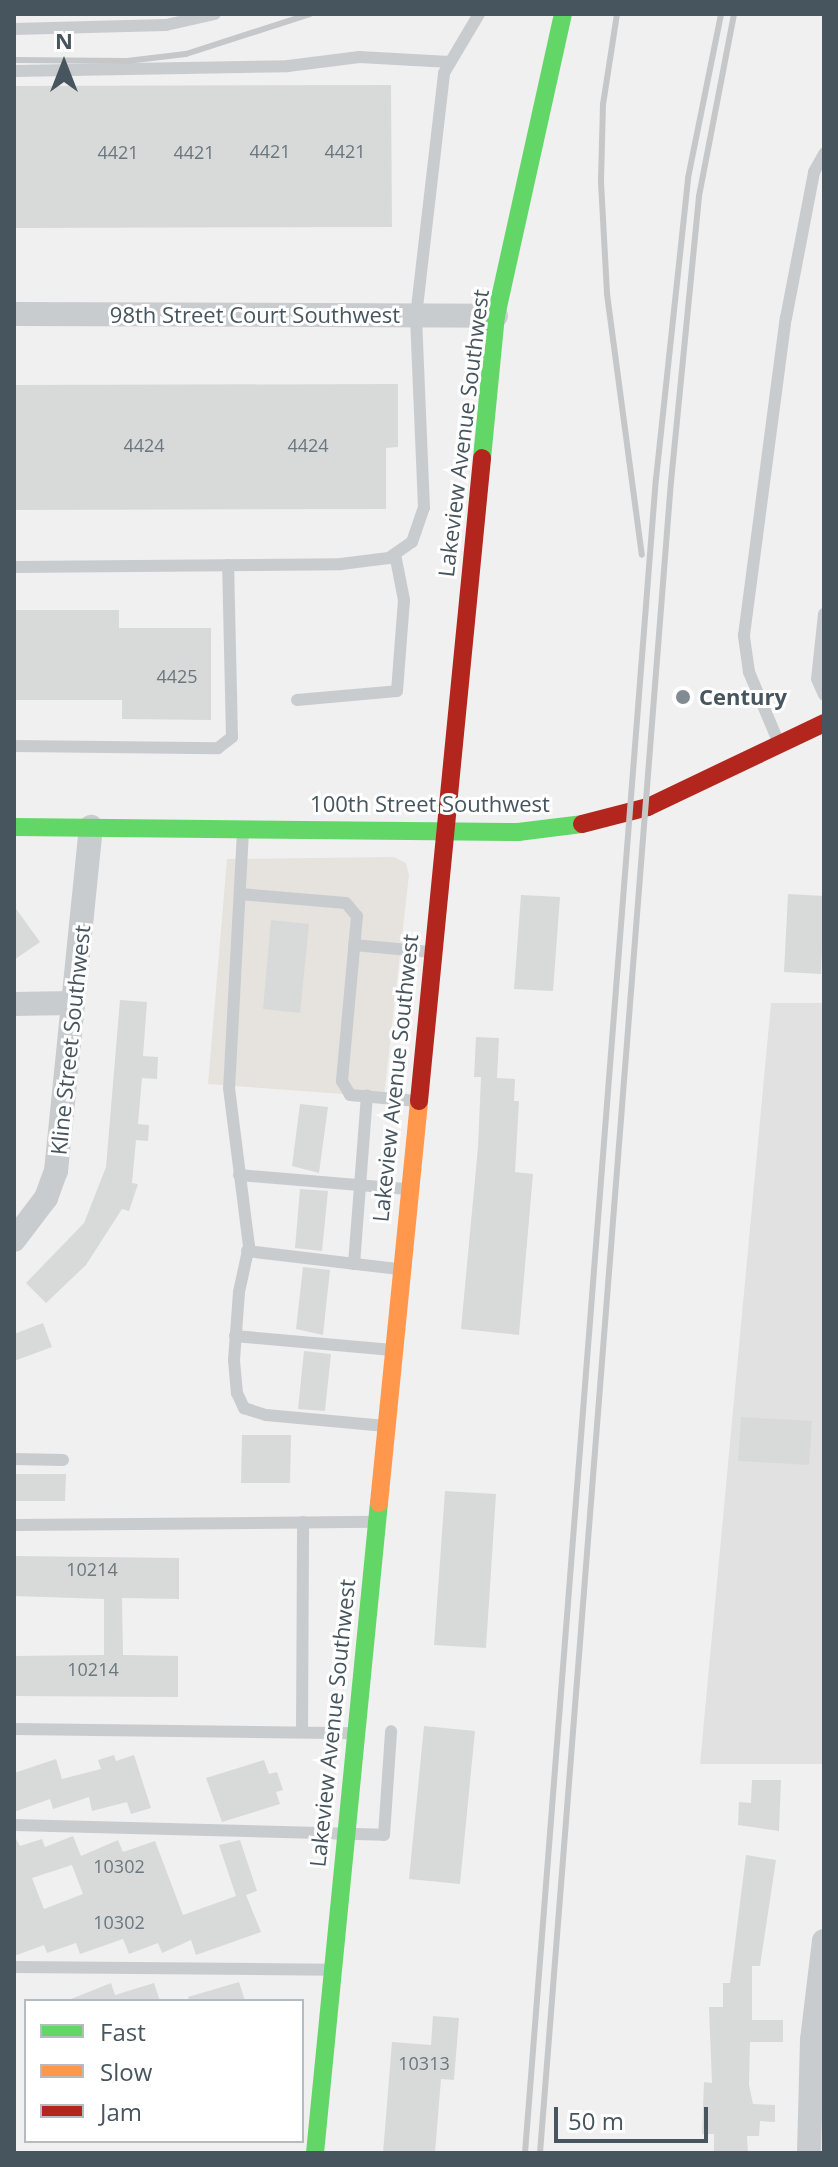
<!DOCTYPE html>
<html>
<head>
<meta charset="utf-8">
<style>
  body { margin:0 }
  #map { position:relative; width:838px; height:2167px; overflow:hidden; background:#f1f0f0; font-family:"Open Sans",sans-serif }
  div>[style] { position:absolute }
  .commercial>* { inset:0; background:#e6e3de }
  .education>* { inset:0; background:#e2e1e2 }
  .building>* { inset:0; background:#d8d9d9 }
  .lane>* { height:12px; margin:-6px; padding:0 6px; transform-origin:6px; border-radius:6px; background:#c9cccf }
  .street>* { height:24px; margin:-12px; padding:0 12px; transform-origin:12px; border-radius:12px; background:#c9cccf }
  .fast>* { height:18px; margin:-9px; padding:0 9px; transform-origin:9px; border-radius:9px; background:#63d668 }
  .slow>* { height:18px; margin:-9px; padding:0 9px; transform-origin:9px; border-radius:9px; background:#ff974d }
  .jam>* { height:18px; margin:-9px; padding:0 9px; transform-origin:9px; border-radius:9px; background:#b3261e }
  .rail>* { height:6px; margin:-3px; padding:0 3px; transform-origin:3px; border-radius:3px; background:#c5c7c9 }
  .dots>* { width:22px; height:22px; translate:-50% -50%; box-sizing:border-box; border:4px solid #fff; border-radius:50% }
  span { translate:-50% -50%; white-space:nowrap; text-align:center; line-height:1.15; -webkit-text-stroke:6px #fff; paint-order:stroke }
  .number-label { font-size:18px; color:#6b777e }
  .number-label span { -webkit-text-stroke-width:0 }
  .street-label { font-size:22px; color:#46555e }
  .poi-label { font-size:22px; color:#46555e; font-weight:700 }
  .left { translate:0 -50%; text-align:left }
  .frame { position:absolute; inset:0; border:16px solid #46555e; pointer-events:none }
  .legend { position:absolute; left:24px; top:1999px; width:280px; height:144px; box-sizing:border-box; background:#fff; border:2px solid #b5bbbf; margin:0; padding:10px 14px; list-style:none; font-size:24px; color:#46555e }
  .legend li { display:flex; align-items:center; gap:16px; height:40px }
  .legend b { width:40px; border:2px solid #b5bbbf }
  .north { position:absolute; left:24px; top:24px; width:80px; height:80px; -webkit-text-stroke:6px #fff; paint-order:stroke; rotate:0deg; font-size:22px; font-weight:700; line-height:32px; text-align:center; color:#46555e }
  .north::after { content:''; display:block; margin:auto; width:28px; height:36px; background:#46555e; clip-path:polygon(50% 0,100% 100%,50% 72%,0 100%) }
  .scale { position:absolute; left:554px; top:2107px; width:154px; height:36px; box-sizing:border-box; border:4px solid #46555e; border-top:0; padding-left:10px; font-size:24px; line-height:28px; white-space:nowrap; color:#46555e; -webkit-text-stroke:6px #fff; paint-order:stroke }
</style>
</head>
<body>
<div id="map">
  <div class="commercial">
    <div style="clip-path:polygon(394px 857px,406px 863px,409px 875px,384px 1097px,208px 1084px,227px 859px)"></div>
  </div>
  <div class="education">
    <div style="clip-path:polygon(771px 1003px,824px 1003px,824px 1764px,700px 1764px)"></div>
  </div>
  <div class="building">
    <div style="clip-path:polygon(391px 85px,392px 227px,14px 228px,14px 86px)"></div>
    <div style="clip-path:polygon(398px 384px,398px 447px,386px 448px,386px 509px,14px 510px,14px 385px)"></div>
    <div style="clip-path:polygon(14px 610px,119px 610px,119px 628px,211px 628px,211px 720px,122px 719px,122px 700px,14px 700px)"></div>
    <div style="clip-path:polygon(788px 894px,824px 896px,821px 974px,784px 972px)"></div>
    <div style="clip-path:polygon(521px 895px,560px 897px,553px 991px,514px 989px)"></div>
    <div style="clip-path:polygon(14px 906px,40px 942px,14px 960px)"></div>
    <div style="clip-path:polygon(271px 920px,309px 924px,300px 1013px,263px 1009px)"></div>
    <div style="clip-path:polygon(120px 1000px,147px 1002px,143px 1056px,158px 1057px,157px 1079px,142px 1078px,138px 1124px,149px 1125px,148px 1141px,136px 1140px,132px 1183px,138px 1184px,129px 1211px,122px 1209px,86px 1265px,46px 1303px,26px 1283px,84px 1223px,106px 1167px)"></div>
    <div style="clip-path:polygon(476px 1037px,499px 1038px,497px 1078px,515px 1079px,514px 1101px,519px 1101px,515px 1172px,533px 1174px,519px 1335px,461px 1329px,478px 1147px,481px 1077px,474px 1077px)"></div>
    <div style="clip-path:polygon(300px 1104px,328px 1107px,319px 1173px,292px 1166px)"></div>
    <div style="clip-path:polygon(300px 1189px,328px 1191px,322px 1251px,295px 1248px)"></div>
    <div style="clip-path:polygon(303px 1267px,330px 1270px,323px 1335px,296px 1329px)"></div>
    <div style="clip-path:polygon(43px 1323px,52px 1347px,14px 1361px,14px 1334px)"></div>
    <div style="clip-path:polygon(304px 1351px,331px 1354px,325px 1411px,298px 1409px)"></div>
    <div style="clip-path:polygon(741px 1417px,812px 1421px,809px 1465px,738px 1461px)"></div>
    <div style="clip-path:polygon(242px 1435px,291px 1435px,290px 1483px,241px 1483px)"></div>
    <div style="clip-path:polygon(14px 1474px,66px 1474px,65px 1501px,14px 1501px)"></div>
    <div style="clip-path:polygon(445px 1491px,496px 1494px,486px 1648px,434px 1645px)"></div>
    <div style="clip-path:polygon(14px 1556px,179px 1558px,179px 1599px,122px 1598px,123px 1655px,178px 1656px,178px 1697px,14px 1696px,14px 1656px,104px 1655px,104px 1599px,14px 1596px)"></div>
    <div style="clip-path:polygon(424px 1726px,475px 1731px,460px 1884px,409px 1879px)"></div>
    <div style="clip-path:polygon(114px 1755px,116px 1761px,134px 1755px,151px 1808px,131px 1814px,127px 1802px,92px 1811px,89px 1797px,53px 1809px,50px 1799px,14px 1812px,14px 1773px,56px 1759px,62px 1779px,101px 1769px,98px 1760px)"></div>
    <div style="clip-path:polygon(264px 1760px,269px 1774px,277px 1772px,283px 1790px,276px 1792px,280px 1804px,222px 1822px,206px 1778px)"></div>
    <div style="clip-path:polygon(752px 1780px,781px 1780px,779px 1831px,738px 1825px,739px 1802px,751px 1803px)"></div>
    <div style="clip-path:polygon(evenodd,14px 1835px,20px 1846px,42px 1839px,45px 1847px,73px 1836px,81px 1856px,118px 1840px,123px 1852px,155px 1841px,183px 1915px,236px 1896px,219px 1845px,240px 1840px,257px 1891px,246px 1895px,261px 1932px,196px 1955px,191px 1940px,162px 1953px,158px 1943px,129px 1954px,123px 1939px,80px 1954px,76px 1943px,47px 1953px,44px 1945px,14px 1956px,14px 1835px,72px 1865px,83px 1894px,44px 1909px,32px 1878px,72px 1865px)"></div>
    <div style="clip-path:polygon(746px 1855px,776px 1860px,760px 1966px,752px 1966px,752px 2020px,783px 2020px,783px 2042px,750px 2042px,749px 2085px,753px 2104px,775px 2105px,775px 2122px,760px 2121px,759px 2136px,747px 2136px,748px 2153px,714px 2153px,714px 2134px,702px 2134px,704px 2082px,712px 2083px,709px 2007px,723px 2007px,723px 1983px,730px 1983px)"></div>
    <div style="clip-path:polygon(239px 1982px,245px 2001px,189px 2001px,188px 1997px)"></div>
    <div style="clip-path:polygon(111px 1983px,115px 1995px,154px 1983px,160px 2001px,66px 2001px)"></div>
    <div style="clip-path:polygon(433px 2016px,459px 2018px,454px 2080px,441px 2079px,435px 2153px,383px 2153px,392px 2042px,431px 2045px)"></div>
  </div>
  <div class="lane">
    <div style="left:14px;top:29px;width:152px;rotate:-1.5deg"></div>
    <div style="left:166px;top:25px;width:50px;rotate:-12.7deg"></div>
    <div style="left:14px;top:71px;width:274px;rotate:-1deg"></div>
    <div style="left:288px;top:66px;width:72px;rotate:-7.2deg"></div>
    <div style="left:359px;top:57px;width:91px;rotate:3.1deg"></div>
    <div style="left:14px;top:567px;width:327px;rotate:-0.5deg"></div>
    <div style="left:341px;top:564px;width:48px;rotate:-7.1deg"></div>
    <div style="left:389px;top:558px;width:28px;rotate:-35deg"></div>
    <div style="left:412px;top:542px;width:36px;rotate:-71deg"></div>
    <div style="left:424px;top:508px;width:192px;rotate:-92.4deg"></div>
    <div style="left:416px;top:316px;width:245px;rotate:-83.4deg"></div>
    <div style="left:444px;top:73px;width:69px;rotate:-59.3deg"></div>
    <div style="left:824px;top:614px;width:65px;rotate:96.1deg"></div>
    <div style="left:817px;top:679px;width:17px;rotate:66deg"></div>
    <div style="left:297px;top:700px;width:100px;rotate:-5.1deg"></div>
    <div style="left:397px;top:691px;width:91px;rotate:-85.6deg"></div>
    <div style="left:404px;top:600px;width:47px;rotate:-101.1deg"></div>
    <div style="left:778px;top:741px;width:75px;rotate:-112.8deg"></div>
    <div style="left:749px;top:672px;width:37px;rotate:-98deg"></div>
    <div style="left:744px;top:635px;width:320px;rotate:-82.5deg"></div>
    <div style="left:786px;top:318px;width:149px;rotate:-79.1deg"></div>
    <div style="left:814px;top:172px;width:21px;rotate:-61deg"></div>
    <div style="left:14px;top:746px;width:204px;rotate:0.6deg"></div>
    <div style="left:218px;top:748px;width:18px;rotate:-38deg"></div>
    <div style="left:232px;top:737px;width:172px;rotate:-91.3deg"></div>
    <div style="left:243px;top:831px;width:257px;rotate:93.1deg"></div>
    <div style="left:229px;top:1088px;width:159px;rotate:82.8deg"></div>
    <div style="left:249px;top:1246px;width:47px;rotate:102.3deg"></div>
    <div style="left:239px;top:1292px;width:68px;rotate:94.2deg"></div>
    <div style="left:234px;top:1360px;width:33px;rotate:85deg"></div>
    <div style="left:237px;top:1393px;width:17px;rotate:65deg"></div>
    <div style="left:244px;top:1408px;width:23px;rotate:18deg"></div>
    <div style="left:266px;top:1415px;width:120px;rotate:5.3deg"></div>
    <div style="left:240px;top:894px;width:106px;rotate:4.9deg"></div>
    <div style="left:346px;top:903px;width:17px;rotate:50deg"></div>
    <div style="left:357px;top:916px;width:166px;rotate:95.2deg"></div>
    <div style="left:342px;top:1081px;width:16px;rotate:60deg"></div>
    <div style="left:350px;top:1095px;width:67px;rotate:5.1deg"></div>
    <div style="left:354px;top:945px;width:77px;rotate:5.2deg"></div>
    <div style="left:239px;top:1175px;width:169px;rotate:4.8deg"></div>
    <div style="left:247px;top:1251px;width:153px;rotate:6.8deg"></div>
    <div style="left:354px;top:1264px;width:169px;rotate:-85.6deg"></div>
    <div style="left:235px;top:1336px;width:158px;rotate:5.1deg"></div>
    <div style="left:14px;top:1459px;width:49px;rotate:1.2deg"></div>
    <div style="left:14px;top:1525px;width:361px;rotate:-0.5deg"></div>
    <div style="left:14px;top:1729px;width:338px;rotate:0.7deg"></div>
    <div style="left:302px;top:1732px;width:210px;rotate:-89.7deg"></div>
    <div style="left:14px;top:1825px;width:370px;rotate:1.5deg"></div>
    <div style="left:384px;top:1835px;width:104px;rotate:-86.1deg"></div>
    <div style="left:14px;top:1967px;width:317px;rotate:0.5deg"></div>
  </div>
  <div class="street">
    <div style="left:14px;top:314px;width:482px;rotate:0.2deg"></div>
    <div style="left:14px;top:1004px;width:58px;rotate:-1deg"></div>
    <div style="left:14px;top:1240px;width:53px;rotate:-52.7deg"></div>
    <div style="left:46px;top:1198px;width:29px;rotate:-70deg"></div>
    <div style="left:56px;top:1171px;width:346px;rotate:-84.2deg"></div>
    <div style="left:809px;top:2153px;width:113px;rotate:-88.5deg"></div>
    <div style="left:812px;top:2040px;width:100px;rotate:-83.1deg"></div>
  </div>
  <div class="fast">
    <div style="left:482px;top:458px;width:143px;rotate:-84.4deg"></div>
    <div style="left:496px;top:316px;width:309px;rotate:-77.5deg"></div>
    <div style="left:14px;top:827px;width:504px;rotate:0.57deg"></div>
    <div style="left:518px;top:832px;width:64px;rotate:-7.1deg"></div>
    <div style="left:315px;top:2153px;width:653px;rotate:-84.38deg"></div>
  </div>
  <div class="slow">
    <div style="left:379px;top:1503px;width:404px;rotate:-84.3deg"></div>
  </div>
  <div class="jam">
    <div style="left:582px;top:824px;width:68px;rotate:-14.4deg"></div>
    <div style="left:648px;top:807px;width:195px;rotate:-25.5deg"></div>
    <div style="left:419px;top:1101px;width:646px;rotate:-84.4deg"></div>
  </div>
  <div class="rail">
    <div style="left:617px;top:14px;width:91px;rotate:98.8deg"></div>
    <div style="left:603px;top:104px;width:78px;rotate:91.5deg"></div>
    <div style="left:601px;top:182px;width:112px;rotate:86.9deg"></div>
    <div style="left:607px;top:294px;width:263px;rotate:82.4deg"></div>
    <div style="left:14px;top:60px;width:113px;rotate:0.5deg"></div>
    <div style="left:127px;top:61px;width:59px;rotate:-6.8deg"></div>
    <div style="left:186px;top:54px;width:130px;rotate:-17.9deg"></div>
    <div style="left:525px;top:2153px;width:1679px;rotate:-85.53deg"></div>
    <div style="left:656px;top:479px;width:303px;rotate:-83.9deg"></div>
    <div style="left:688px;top:178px;width:167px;rotate:-78.6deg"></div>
    <div style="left:540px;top:2153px;width:1676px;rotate:-85.52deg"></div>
    <div style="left:671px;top:482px;width:287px;rotate:-84.4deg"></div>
    <div style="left:699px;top:196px;width:185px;rotate:-79.1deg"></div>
  </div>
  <div class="dots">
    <div style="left:683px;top:697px;background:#828b91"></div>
  </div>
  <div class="number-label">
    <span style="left:270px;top:151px">4421</span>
    <span style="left:345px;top:151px">4421</span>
    <span style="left:118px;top:152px">4421</span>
    <span style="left:194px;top:152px">4421</span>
    <span style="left:144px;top:445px">4424</span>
    <span style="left:308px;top:445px">4424</span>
    <span style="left:177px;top:676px">4425</span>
    <span style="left:92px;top:1569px">10214</span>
    <span style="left:93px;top:1669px">10214</span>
    <span style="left:119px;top:1866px">10302</span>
    <span style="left:119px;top:1922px">10302</span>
    <span style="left:424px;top:2063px">10313</span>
  </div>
  <div class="street-label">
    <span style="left:255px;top:315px">98th Street Court Southwest</span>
    <span style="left:463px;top:433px;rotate:-83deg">Lakeview Avenue Southwest</span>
    <span style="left:430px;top:804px">100th Street Southwest</span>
    <span style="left:70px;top:1040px;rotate:-84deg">Kline Street Southwest</span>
    <span style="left:395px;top:1078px;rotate:-84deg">Lakeview Avenue Southwest</span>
    <span style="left:332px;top:1723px;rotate:-84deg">Lakeview Avenue Southwest</span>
  </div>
  <div class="poi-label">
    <span class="left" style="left:699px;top:697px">Century</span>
  </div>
  <div class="frame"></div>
  <ul class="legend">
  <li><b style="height:10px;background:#63d668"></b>Fast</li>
  <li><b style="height:10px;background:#ff974d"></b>Slow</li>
  <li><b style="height:10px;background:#b3261e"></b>Jam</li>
  </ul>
  <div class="north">N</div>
  <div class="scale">50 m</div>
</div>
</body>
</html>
